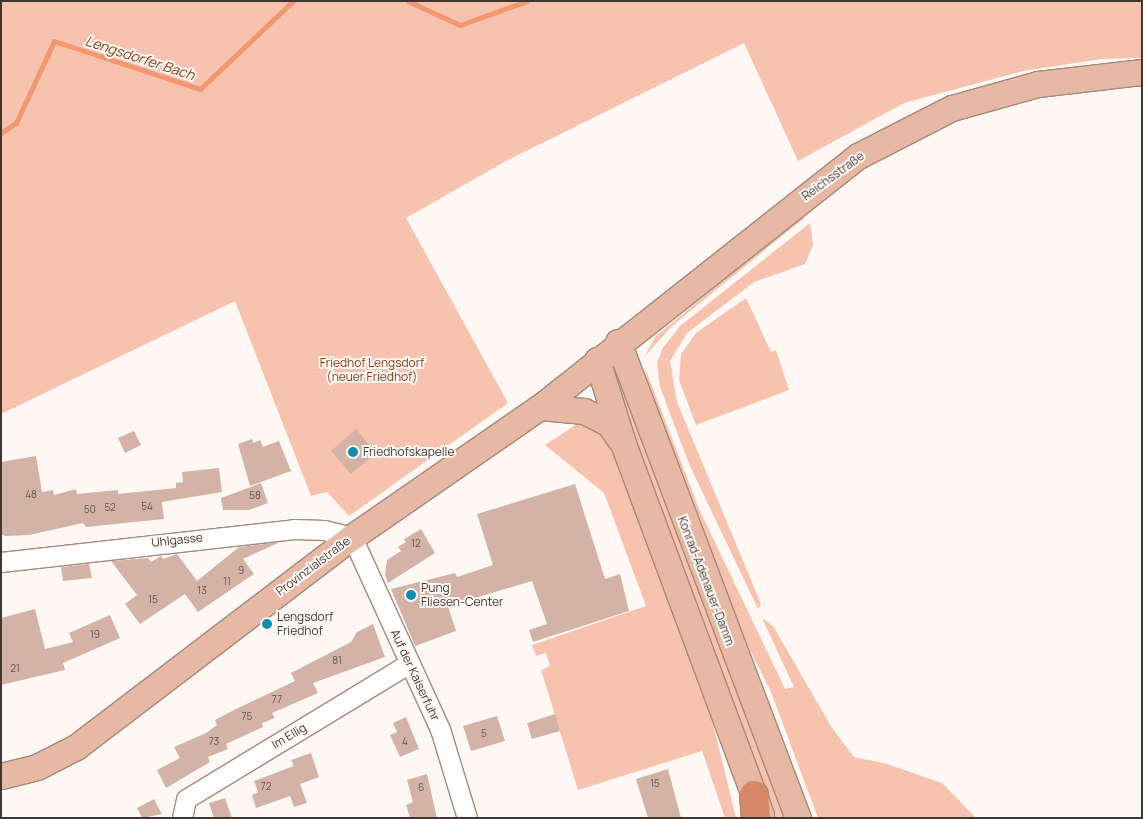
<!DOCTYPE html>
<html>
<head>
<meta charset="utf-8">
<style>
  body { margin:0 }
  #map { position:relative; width:1143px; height:819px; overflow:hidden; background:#fef8f5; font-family:Manrope,sans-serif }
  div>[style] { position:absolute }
  .green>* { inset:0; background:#f7c3ae }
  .stream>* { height:5px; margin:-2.5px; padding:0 2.5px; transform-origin:2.5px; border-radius:2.5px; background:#f2976f }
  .building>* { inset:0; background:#d2b3a6 }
  .roads { filter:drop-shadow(1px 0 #a6887c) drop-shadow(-1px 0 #a6887c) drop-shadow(0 1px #a6887c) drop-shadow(0 -1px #a6887c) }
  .minor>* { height:19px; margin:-9.5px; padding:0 9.5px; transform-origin:9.5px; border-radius:9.5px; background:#fff }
  .major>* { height:25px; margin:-12.5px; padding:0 12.5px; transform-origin:12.5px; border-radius:12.5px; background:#e7b8a3 }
  .highway>* { height:28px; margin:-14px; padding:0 14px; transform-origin:14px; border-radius:14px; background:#d78866 }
  .dots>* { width:14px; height:14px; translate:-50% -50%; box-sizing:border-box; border:2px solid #fef8f5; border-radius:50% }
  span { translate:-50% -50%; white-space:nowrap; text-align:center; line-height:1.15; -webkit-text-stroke:4px #fef8f5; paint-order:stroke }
  .number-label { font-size:10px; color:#66554e }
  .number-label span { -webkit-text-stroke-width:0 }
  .street-label { font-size:12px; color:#423631 }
  .park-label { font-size:12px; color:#8a390e }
  .poi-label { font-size:12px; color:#423631 }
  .left { translate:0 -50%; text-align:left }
  .water-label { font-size:14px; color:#8c3b10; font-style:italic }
  .frame { position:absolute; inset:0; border:2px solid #423631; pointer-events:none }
</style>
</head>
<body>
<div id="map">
  <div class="green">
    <div style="clip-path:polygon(1px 1px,1142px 1px,1142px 58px,1102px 59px,1023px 71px,904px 103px,798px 161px,744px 43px,506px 161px,406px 218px,508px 403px,349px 516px,327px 492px,311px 496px,235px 301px,1px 414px)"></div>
    <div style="clip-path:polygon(801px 216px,804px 218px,672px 326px,645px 356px,655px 337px)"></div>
    <div style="clip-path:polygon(810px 223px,813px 245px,805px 264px,754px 282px,687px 333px,670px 361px,677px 402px,761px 604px,758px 609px,689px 464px,660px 387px,657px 364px,662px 349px,680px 326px)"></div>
    <div style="clip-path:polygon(746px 298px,771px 352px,776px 350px,789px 390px,696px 425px,679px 380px,681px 354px,696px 333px)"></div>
    <div style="clip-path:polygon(645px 368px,699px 509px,785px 689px,794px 687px,762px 618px,773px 626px,832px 728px,854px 757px,887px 764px,942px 783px,976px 818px,818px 818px,771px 692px,738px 626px,649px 392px)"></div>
    <div style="clip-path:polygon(624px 383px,787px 818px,774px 818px,729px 703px,614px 390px)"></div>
    <div style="clip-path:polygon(583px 420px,608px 438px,712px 720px,736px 818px,725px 818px,702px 751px,578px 790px,541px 670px,550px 666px,546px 653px,536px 656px,532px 645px,646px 606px,604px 493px,545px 445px)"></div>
  </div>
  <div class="stream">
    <div style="left:408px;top:1px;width:57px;rotate:24.8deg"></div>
    <div style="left:460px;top:25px;width:71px;rotate:-19.7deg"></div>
    <div style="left:1px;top:133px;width:18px;rotate:-34deg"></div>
    <div style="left:16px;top:123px;width:90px;rotate:-65.1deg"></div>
    <div style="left:54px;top:41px;width:154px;rotate:18.2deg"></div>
    <div style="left:200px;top:89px;width:128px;rotate:-43.4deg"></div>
  </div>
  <div class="building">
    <div style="clip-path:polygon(356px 429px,376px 453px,351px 474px,331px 451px)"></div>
    <div style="clip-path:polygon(134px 431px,141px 445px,125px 453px,118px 438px)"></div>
    <div style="clip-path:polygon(252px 439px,253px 443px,260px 440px,263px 447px,279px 441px,291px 471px,250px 486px,238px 444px)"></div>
    <div style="clip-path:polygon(36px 456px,42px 492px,53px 490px,54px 495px,76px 489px,77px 494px,118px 490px,118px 494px,176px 488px,176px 483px,183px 482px,182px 472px,219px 468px,222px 492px,162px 502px,164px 519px,86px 527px,83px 523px,29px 535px,5px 536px,1px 534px,1px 462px)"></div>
    <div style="clip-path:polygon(261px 483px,268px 503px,249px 510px,223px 510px,221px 498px)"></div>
    <div style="clip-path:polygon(575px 484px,605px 579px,620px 574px,629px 611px,533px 642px,529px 630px,547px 624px,532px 581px,448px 606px,456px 631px,415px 646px,391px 589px,455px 573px,457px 577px,493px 565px,477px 514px)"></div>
    <div style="clip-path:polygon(421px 529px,435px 553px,388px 583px,385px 574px,387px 560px,401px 551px,398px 547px,406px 542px,404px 539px)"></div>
    <div style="clip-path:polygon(280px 542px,243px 559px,254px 574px,198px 612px,185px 594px,140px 624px,125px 604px,137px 595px,111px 561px,148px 558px,151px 562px,161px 556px,163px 559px,177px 554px,197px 581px,239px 547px)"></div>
    <div style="clip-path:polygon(89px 564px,92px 578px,63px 581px,61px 567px)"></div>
    <div style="clip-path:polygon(35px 609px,45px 649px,73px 642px,69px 633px,110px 615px,120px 638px,63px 663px,65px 670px,1px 685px,1px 618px)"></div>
    <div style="clip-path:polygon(373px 624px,385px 657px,313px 683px,318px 693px,272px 713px,275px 718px,262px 723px,263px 727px,226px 744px,228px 749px,208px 757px,210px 762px,166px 788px,157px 770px,180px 758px,174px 747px,206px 733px,217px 725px,215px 720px,232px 711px,295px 681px,291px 673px,351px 642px,357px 632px)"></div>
    <div style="clip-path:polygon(555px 714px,560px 731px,532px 739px,527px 723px)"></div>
    <div style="clip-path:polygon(497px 716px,505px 741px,471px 751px,463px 726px)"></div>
    <div style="clip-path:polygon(406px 717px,419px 749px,400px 757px,390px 735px,397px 732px,393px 723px)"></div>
    <div style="clip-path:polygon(311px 753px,319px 777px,300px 784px,307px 803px,294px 807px,290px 796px,256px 808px,252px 795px,258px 792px,254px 781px,294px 766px,291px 760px)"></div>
    <div style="clip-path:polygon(668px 769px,681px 818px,648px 818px,636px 779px)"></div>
    <div style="clip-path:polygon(427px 774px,437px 818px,410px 818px,406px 805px,413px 802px,407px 780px)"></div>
    <div style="clip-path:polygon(225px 798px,232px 818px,214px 818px,209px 803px)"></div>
    <div style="clip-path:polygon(154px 799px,162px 814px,142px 818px,137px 808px)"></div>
  </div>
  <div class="roads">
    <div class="minor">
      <div style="left:1px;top:562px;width:295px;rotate:-6.4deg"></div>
      <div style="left:294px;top:529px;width:30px;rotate:2deg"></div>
      <div style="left:324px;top:530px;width:29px;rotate:14deg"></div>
      <div style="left:352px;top:537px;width:211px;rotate:65.4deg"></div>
      <div style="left:440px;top:729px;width:93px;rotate:73.1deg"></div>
      <div style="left:182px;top:818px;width:19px;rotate:-78deg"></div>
      <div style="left:186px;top:799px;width:262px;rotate:-31.3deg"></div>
    </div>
    <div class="major">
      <div style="left:618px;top:342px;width:509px;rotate:69.29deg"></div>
      <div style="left:597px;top:360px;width:90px;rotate:72.6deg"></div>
      <div style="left:624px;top:446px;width:393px;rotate:69.6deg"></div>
      <div style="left:540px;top:407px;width:44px;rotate:5.2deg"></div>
      <div style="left:584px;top:411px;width:28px;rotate:27deg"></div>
      <div style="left:609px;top:424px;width:19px;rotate:55deg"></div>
      <div style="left:1px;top:776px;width:37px;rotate:-14deg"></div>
      <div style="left:37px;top:767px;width:44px;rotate:-27.1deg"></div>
      <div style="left:76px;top:747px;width:347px;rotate:-37.3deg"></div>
      <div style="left:352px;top:537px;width:229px;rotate:-34.7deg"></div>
      <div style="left:540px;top:407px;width:405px;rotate:-38.3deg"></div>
      <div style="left:858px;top:156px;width:106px;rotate:-27.1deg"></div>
      <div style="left:952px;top:108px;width:89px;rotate:-15.6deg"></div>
      <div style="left:1038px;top:84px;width:105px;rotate:-6.6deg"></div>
    </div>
    <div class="highway">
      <div style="left:754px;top:795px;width:23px;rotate:85deg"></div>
    </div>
  </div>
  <div class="dots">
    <div style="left:353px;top:452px;background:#118bae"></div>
    <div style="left:411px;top:595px;background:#118bae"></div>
    <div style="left:267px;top:624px;background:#118bae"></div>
  </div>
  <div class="number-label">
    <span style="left:31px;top:495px">48</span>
    <span style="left:255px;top:496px">58</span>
    <span style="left:147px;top:507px">54</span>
    <span style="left:110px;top:508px">52</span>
    <span style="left:90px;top:510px">50</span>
    <span style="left:416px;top:544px">12</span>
    <span style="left:241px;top:571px">9</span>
    <span style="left:227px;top:582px">11</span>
    <span style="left:202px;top:591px">13</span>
    <span style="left:153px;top:600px">15</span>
    <span style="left:95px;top:635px">19</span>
    <span style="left:337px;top:661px">81</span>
    <span style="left:15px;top:669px">21</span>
    <span style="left:277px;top:700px">77</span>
    <span style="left:247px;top:717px">75</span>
    <span style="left:484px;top:734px">5</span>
    <span style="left:214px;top:742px">73</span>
    <span style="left:405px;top:742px">4</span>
    <span style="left:655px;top:784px">15</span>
    <span style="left:266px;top:787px">72</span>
    <span style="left:421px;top:788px">6</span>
  </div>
  <div class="street-label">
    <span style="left:833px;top:176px;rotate:-36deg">Reichsstraße</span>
    <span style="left:177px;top:540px;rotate:-6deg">Uhlgasse</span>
    <span style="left:313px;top:566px;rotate:-37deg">Provinzialstraße</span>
    <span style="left:706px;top:581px;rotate:69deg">Konrad-Adenauer-Damm</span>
    <span style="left:415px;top:675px;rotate:65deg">Auf der Kaiserfuhr</span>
    <span style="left:289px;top:736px;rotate:-31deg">Im Ellig</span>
  </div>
  <div class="park-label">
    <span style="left:372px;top:370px">Friedhof Lengsdorf<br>(neuer Friedhof)</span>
  </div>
  <div class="poi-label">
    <span class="left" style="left:363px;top:452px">Friedhofskapelle</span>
    <span class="left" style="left:421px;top:595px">Pung<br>Fliesen-Center</span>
    <span class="left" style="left:277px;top:624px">Lengsdorf<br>Friedhof</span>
  </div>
  <div class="water-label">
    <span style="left:140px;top:58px;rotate:18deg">Lengsdorfer Bach</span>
  </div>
  <div class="frame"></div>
</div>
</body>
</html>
